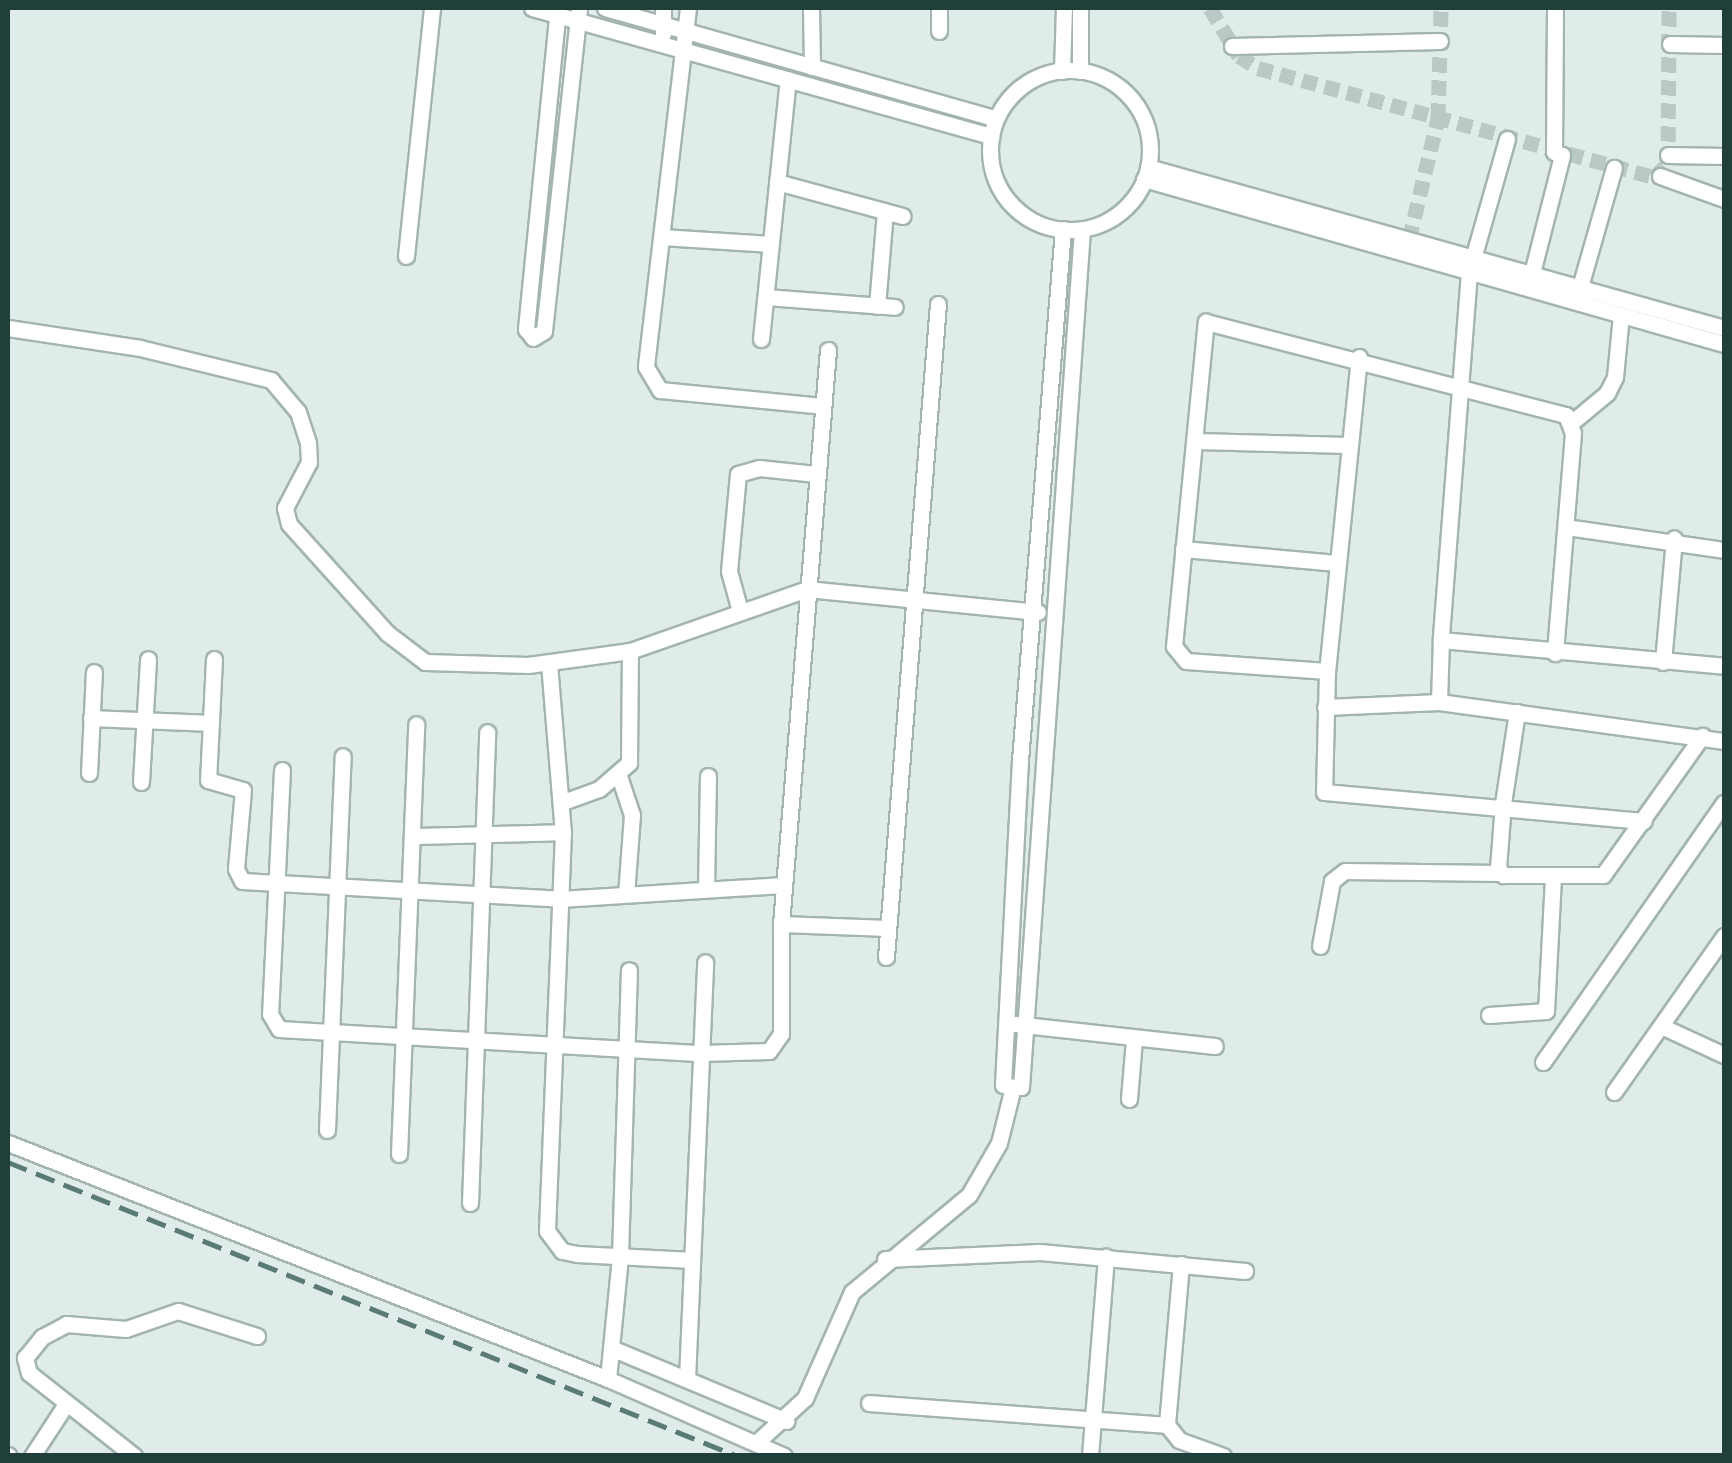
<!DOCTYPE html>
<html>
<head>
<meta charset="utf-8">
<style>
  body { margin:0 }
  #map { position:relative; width:1732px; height:1463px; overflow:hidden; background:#e0ece9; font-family:Figtree,sans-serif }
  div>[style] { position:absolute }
  .street-tunnel>* { height:15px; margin-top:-7.5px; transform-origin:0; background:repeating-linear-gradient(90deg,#bac9c6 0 15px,transparent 0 23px) }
  .roads { filter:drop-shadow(2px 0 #a3b4b1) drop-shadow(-2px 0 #a3b4b1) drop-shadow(0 2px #a3b4b1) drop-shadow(0 -2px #a3b4b1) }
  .street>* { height:15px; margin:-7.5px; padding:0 7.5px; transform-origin:7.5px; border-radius:7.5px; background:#fff }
  .street>.ring { margin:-7.5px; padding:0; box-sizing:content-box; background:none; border:15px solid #fff; border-radius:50% }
  .rail>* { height:5px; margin-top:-2.5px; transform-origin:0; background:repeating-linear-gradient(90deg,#5a7a76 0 20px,transparent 0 30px) }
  span { translate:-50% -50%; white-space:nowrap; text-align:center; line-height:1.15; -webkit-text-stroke:8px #f1f8f6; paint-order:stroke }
  .frame { position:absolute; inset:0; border:10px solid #203e3a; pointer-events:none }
</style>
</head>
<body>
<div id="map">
  <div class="street-tunnel">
    <div style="left:1210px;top:8px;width:56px;rotate:58.9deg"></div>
    <div style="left:1239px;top:56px;width:22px;rotate:32deg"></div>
    <div style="left:1258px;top:68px;width:411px;rotate:15.4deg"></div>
    <div style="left:1654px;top:177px;width:19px;rotate:-43deg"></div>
    <div style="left:1668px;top:164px;width:156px;rotate:-89.6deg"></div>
    <div style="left:1409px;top:240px;width:125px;rotate:-76.6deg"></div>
    <div style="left:1438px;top:118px;width:110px;rotate:-88.4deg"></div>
  </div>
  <div class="roads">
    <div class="street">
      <div style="left:532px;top:8px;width:477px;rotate:15.6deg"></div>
      <div style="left:558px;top:8px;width:323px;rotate:95.7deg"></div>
      <div style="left:526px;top:329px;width:11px;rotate:52deg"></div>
      <div style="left:533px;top:338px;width:13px;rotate:-32deg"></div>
      <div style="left:544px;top:331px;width:325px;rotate:-83.8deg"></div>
      <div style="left:605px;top:8px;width:406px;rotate:15.8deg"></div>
      <div style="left:688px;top:8px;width:361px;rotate:96.7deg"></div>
      <div style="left:646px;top:367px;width:27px;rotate:59deg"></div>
      <div style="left:660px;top:390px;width:163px;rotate:5.6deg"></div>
      <div style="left:811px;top:8px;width:59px;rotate:89deg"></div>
      <div style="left:1080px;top:8px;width:63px;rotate:90deg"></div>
      <div style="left:939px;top:31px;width:23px;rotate:-90deg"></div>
      <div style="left:663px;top:34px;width:26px;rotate:-90deg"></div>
      <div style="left:1670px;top:44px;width:54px;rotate:1.1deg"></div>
      <div style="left:1232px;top:46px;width:208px;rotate:-1.4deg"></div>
      <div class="ring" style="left:990px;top:70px;width:145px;height:145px"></div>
      <div style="left:1062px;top:71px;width:63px;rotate:-88.2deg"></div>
      <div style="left:1507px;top:139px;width:138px;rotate:105.9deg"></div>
      <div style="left:1469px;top:272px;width:369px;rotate:94.4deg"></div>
      <div style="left:1441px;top:640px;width:284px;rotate:5.2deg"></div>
      <div style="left:1554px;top:152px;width:144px;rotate:-89.6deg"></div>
      <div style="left:1668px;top:155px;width:56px;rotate:1deg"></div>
      <div style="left:1148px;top:167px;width:598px;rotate:15.62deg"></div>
      <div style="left:1660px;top:176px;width:68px;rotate:19.8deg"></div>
      <div style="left:1144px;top:179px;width:603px;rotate:15.88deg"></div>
      <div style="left:777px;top:182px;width:130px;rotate:15.2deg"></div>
      <div style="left:1063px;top:229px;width:533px;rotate:94.63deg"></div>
      <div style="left:1020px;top:760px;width:325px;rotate:93deg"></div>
      <div style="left:1003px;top:1085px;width:10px;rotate:11deg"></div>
      <div style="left:1013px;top:1087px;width:8px"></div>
      <div style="left:1021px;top:1087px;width:860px;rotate:-85.93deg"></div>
      <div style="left:662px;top:237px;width:109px;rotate:3.7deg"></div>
      <div style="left:406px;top:256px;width:249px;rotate:-84deg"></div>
      <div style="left:1532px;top:273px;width:122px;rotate:-75.7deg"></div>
      <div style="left:1580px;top:287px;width:124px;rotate:-74.1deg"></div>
      <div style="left:766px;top:297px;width:129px;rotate:4.4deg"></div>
      <div style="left:877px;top:306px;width:95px;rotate:-85.2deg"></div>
      <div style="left:8px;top:328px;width:134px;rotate:8.6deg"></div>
      <div style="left:140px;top:348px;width:135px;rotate:13.7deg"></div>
      <div style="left:271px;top:380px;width:42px;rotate:49.8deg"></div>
      <div style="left:298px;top:412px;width:33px;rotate:72deg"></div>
      <div style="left:308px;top:443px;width:19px;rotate:87deg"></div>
      <div style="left:309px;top:462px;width:52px;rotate:117.6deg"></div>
      <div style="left:285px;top:508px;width:16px;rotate:76deg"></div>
      <div style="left:289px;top:524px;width:147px;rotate:48deg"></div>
      <div style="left:387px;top:633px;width:48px;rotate:37.3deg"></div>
      <div style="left:425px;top:662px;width:103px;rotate:1.7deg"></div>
      <div style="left:528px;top:665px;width:103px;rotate:-7.8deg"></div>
      <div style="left:630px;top:651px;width:188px;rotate:-19.3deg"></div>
      <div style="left:807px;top:589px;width:232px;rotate:5.7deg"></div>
      <div style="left:761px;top:339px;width:261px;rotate:-84.1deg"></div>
      <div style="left:828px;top:350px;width:576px;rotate:94.68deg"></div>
      <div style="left:781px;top:924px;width:107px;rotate:2.1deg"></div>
      <div style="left:1359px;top:357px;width:316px;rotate:95.8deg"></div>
      <div style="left:1327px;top:671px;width:121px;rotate:91.4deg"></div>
      <div style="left:1324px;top:792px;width:321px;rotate:5.2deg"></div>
      <div style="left:1571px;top:423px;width:47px;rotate:-39.8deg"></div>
      <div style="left:1607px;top:393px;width:18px;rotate:-63deg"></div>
      <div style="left:1615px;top:377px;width:62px;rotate:-84.5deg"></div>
      <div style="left:1195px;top:441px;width:154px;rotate:1.5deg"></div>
      <div style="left:1566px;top:527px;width:160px;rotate:8.3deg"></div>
      <div style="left:1183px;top:549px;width:155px;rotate:5.2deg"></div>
      <div style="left:740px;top:611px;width:41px;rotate:-105.4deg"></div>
      <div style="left:729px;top:571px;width:97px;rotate:-84.7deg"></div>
      <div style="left:738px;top:474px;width:22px;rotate:-16deg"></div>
      <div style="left:759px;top:468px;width:57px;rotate:6deg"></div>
      <div style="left:214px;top:659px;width:121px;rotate:92.8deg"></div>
      <div style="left:208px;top:780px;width:36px;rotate:16deg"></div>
      <div style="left:243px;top:790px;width:79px;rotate:95.1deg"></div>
      <div style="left:236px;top:869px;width:13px;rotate:63deg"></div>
      <div style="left:242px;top:881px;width:319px;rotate:3.2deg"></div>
      <div style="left:560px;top:899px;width:224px;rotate:-3.6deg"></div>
      <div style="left:1663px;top:662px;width:124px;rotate:-84.9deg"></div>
      <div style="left:549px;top:663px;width:170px;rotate:85.3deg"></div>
      <div style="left:563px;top:832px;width:399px;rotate:92.3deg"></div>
      <div style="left:547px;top:1231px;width:25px;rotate:53deg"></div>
      <div style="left:562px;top:1251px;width:15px;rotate:11deg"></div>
      <div style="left:577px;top:1254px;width:115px;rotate:3deg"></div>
      <div style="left:1327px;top:671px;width:141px;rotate:-175.9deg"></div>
      <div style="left:1186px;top:661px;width:19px;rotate:-129deg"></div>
      <div style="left:1174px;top:646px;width:326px;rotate:-84.4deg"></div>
      <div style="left:1206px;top:322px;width:372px;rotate:14.5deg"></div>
      <div style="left:1566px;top:415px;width:19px;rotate:69deg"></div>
      <div style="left:1573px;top:433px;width:221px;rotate:94.7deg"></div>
      <div style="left:1439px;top:702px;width:62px;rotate:-88.2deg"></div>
      <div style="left:1325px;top:707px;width:114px;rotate:-2.5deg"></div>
      <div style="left:1439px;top:702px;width:288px;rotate:7.8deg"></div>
      <div style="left:1517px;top:712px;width:92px;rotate:98.7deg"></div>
      <div style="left:1503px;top:803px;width:65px;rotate:94.4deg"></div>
      <div style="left:1498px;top:868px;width:9px;rotate:54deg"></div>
      <div style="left:1503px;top:875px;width:100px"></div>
      <div style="left:1603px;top:875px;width:171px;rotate:-54.5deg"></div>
      <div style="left:91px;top:718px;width:120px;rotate:2.4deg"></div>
      <div style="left:282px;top:770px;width:244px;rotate:92.8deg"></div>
      <div style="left:270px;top:1014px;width:17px;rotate:59deg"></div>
      <div style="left:279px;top:1029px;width:423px;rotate:3.3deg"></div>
      <div style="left:701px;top:1053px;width:68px;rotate:-1.7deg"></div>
      <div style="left:769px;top:1051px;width:21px;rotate:-55deg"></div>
      <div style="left:781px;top:1034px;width:110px;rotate:-90deg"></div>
      <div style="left:89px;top:773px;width:101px;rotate:-87.2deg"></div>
      <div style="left:619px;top:776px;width:41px;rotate:71.6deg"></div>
      <div style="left:632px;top:815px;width:79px;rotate:94.3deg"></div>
      <div style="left:141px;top:782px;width:123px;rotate:-86.7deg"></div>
      <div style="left:563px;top:802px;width:38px;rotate:-20deg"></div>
      <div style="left:599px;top:789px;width:40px;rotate:-41deg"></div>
      <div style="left:629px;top:763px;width:112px;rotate:-89.5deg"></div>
      <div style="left:415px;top:836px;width:148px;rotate:-1.5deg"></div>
      <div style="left:706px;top:889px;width:113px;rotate:-89deg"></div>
      <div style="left:1320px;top:946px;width:66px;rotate:-79.5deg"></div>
      <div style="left:1332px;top:881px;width:16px;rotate:-38deg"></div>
      <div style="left:1345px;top:871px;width:154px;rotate:0.7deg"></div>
      <div style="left:886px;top:957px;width:655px;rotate:-85.45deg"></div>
      <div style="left:1489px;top:1015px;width:57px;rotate:-4deg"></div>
      <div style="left:1546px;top:1011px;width:133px;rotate:-87deg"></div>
      <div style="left:1015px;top:1024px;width:201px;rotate:6.3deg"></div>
      <div style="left:1661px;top:1026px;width:69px;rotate:24.7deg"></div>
      <div style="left:1543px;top:1062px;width:316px;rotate:-55.1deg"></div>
      <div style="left:1614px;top:1092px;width:191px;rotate:-54.8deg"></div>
      <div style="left:1129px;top:1099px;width:60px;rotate:-85.2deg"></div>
      <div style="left:327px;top:1130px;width:374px;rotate:-87.6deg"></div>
      <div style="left:8px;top:1143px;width:645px;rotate:21.47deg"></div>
      <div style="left:608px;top:1379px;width:192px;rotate:23.6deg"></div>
      <div style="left:399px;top:1154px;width:430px;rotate:-87.7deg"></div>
      <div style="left:470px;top:1203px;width:471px;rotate:-87.9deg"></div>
      <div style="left:885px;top:1259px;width:155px;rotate:-2.6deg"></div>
      <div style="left:1040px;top:1252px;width:206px;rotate:5.3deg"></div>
      <div style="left:1181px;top:1264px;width:162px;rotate:95deg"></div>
      <div style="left:1167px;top:1425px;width:19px;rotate:51deg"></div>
      <div style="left:1179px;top:1440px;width:47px;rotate:20deg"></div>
      <div style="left:611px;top:1348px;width:190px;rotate:22.6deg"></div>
      <div style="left:608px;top:1379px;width:124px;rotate:-84.4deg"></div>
      <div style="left:620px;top:1256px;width:286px;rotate:-88.2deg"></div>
      <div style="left:687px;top:1379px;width:417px;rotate:-87.5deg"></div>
      <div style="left:869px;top:1403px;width:299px;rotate:4.2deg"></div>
      <div style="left:756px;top:1443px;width:67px;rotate:-42.6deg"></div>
      <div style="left:805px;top:1398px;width:116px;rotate:-66.1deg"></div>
      <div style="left:852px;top:1292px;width:152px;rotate:-39.7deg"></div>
      <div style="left:969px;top:1195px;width:60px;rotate:-60deg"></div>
      <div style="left:999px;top:1143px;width:58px;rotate:-76deg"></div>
      <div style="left:8px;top:1455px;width:1px;rotate:45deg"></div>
      <div style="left:32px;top:1456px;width:62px;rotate:-56.8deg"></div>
      <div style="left:134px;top:1456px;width:134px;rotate:-141.7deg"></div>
      <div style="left:29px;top:1373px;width:16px;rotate:-105deg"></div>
      <div style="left:25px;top:1358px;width:27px;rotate:-51deg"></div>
      <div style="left:42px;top:1337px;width:27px;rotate:-28deg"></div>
      <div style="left:66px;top:1324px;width:60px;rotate:4.8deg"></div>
      <div style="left:126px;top:1329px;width:55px;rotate:-19.1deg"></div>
      <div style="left:178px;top:1311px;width:83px;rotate:17.6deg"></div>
      <div style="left:1090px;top:1456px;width:200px;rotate:-85.4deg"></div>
    </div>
  </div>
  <div class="rail">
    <div style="left:8px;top:1162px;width:786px;rotate:21.96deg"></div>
  </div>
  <div class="frame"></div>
</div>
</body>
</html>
